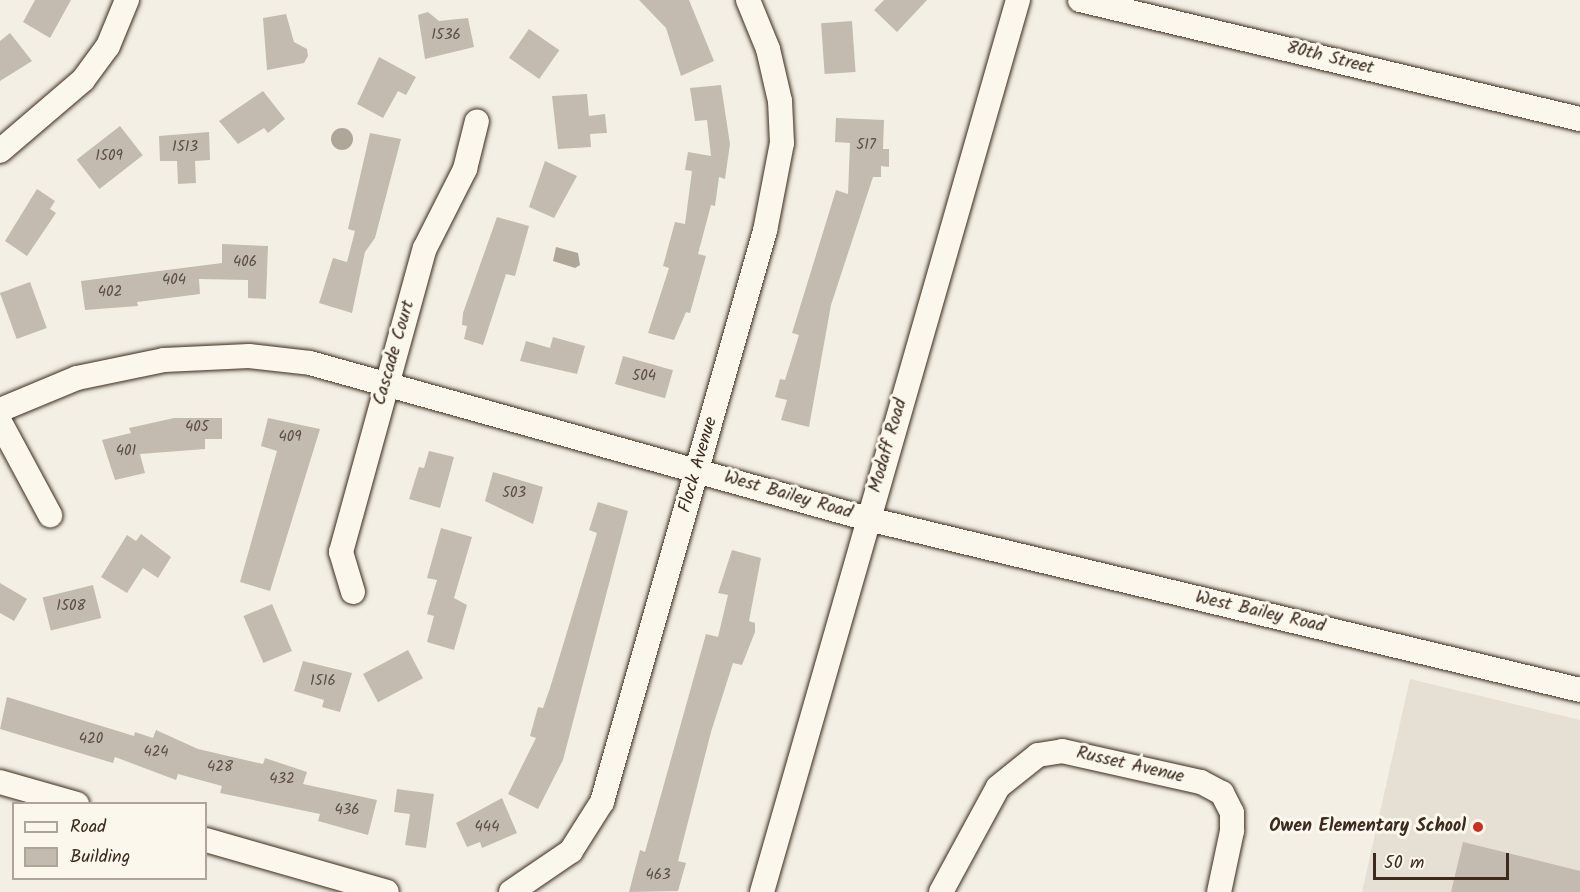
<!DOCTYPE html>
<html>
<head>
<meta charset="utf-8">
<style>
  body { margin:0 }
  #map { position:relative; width:1580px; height:892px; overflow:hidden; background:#f3efe4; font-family:Kalam,sans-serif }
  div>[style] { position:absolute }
  .built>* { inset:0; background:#e5dfd4 }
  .water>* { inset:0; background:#afa69a }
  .round { border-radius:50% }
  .building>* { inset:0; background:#c3bbb0; transform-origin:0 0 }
  .roads { filter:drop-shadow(0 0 2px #3b2a1e) drop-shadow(0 0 2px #3b2a1e) }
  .minor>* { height:24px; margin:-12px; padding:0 12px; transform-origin:12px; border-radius:12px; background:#fbf7ec }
  .dots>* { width:16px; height:16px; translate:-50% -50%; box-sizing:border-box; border:3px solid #fbf7ec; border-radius:50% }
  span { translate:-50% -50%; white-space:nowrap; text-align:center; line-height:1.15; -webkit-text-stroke:6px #fbf7ec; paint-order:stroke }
  .number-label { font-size:15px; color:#5d4e42 }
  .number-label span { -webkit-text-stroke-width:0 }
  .street-label { font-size:18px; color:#3b2a1e }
  .poi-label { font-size:18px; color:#3b2a1e; font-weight:700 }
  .right { translate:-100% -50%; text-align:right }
  .legend { position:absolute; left:12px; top:802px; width:195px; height:78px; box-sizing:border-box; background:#fbf7ec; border:2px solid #aea59a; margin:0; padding:8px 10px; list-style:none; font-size:18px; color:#3b2a1e }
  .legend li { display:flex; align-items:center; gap:12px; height:30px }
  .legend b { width:30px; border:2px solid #aea59a }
  .scale { position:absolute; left:1373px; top:853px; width:136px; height:27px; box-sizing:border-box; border:3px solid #3b2a1e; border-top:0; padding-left:8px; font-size:18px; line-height:21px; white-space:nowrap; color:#3b2a1e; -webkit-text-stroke:4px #fbf7ec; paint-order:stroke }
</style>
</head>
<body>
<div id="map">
  <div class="built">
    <div style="clip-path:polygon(1410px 679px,1580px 720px,1580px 892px,1362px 892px)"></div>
  </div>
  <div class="water">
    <div class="round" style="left:331px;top:128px;width:22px;height:22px"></div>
    <div style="clip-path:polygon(556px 247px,578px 253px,580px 265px,575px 268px,553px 261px)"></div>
  </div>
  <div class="building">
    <div style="clip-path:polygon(35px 0,71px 0,50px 38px,23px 22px)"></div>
    <div style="clip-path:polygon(639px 0,689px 0,714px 61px,681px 76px,666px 28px)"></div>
    <div style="clip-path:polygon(884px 0,927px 0,897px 32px,874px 10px)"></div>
    <div style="clip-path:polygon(428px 12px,439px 21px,468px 18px,474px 47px,425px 59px,418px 15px)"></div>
    <div style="clip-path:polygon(286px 14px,294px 42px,307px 49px,308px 56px,304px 63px,267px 70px,263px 18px)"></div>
    <div style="left:852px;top:21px;width:51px;height:31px;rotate:86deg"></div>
    <div style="left:529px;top:29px;width:37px;height:35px;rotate:35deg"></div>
    <div style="clip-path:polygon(10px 33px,32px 61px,0 81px,0 41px)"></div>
    <div style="clip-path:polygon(379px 57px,416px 77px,406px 95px,398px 91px,383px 118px,357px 104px)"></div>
    <div style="clip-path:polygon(721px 85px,730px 144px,725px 179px,719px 177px,715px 206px,711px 205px,698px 254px,706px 256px,690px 313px,686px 312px,674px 340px,648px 333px,669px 268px,663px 266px,675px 222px,685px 224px,692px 171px,685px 170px,688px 152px,711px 156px,707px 120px,695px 121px,690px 88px)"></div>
    <div style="clip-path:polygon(263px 91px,285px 119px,268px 133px,264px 128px,238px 144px,219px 121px)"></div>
    <div style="clip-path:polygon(587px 94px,589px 116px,605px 114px,607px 133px,590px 134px,591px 147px,558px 149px,552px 96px)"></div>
    <div style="clip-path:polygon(836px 118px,884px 120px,883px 149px,889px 149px,889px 167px,881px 166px,881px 177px,873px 177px,831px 305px,809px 427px,781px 420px,787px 400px,775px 397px,780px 379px,785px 380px,799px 335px,792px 333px,836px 190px,848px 194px,850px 143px,835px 142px)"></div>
    <div style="left:120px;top:126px;width:37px;height:55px;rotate:52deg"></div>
    <div style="clip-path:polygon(209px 132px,210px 160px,195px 161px,196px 183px,178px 184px,177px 161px,160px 161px,159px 136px)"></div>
    <div style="clip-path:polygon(370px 133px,401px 139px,375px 238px,365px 252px,352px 313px,319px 303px,333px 258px,347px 262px,355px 231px,348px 229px)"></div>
    <div style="clip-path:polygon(545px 161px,577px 176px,554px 218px,529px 207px)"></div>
    <div style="clip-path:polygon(37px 189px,55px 201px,50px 209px,56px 213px,27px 256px,5px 241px)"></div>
    <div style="clip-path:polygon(497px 217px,529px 226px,515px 276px,506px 274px,483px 345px,464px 339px,467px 326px,462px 325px,463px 313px)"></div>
    <div style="clip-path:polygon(222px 244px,268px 246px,266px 299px,248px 298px,248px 280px,199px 279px,200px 294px,137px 302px,138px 306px,85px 310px,81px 281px,222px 263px)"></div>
    <div style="left:30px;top:282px;width:49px;height:32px;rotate:70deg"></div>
    <div style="clip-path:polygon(553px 337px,585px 346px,577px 374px,520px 361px,526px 341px,550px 348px)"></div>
    <div style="left:623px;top:356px;width:52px;height:29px;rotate:16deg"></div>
    <div style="clip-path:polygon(174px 418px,222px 418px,222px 439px,205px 439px,205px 449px,140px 454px,145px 473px,115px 480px,102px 440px,131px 433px,129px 428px)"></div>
    <div style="clip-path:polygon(268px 418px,320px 429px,270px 591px,240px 582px,277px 451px,261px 446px)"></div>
    <div style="clip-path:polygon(429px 451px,454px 457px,440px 508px,409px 499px,419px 467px,424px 468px)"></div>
    <div style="clip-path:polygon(493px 472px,543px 487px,533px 524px,485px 501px)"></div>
    <div style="clip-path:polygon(598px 502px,628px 511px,563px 760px,538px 809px,508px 794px,536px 738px,530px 736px,538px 707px,543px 708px,550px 688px,597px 533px,589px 530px)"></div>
    <div style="clip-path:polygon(441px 528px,472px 537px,454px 598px,467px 605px,454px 650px,427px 642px,434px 616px,427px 614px,437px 580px,427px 578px)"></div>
    <div style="clip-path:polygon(141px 534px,171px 557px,158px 578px,143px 568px,127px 593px,101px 577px,127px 535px,136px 541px)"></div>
    <div style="clip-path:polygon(732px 550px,761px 558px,749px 621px,755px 623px,755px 632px,742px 665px,733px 663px,711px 732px,678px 861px,686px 863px,678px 891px,629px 892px,640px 850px,645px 852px,706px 634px,718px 637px,728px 595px,718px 593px)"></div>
    <div style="clip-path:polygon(0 583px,27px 599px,14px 621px,0 613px)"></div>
    <div style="left:93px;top:585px;width:34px;height:52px;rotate:76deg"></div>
    <div style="left:272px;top:604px;width:51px;height:31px;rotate:67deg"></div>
    <div style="left:408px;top:650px;width:32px;height:51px;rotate:62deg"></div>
    <div style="clip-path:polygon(303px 661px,352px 673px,340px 712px,322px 707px,324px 700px,294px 691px)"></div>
    <div style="clip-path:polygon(7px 697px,134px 736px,135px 732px,153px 738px,156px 730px,198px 749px,263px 764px,265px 758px,307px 772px,303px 784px,377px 800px,368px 835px,318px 821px,320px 814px,220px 793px,222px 786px,178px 774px,176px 780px,115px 757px,113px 763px,0 729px)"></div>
    <div style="clip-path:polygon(397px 789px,434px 794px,426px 848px,405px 845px,410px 814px,394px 812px)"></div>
    <div style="clip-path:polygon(502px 798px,517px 833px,482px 848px,480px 842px,467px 847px,456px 823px)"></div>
    <div style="clip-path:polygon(1463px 842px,1580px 871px,1580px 892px,1451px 892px)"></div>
  </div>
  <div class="roads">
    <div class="minor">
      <div style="left:1080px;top:0;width:514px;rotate:13.39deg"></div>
      <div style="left:0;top:151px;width:109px;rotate:-40.5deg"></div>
      <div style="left:83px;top:80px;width:42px;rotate:-53.7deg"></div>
      <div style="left:108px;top:46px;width:50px;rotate:-67.6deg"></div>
      <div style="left:0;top:410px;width:83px;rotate:-22.6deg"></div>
      <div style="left:77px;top:378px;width:89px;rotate:-11.7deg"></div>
      <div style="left:164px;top:360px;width:85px;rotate:-2.7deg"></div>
      <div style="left:249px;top:356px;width:61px;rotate:6.5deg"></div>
      <div style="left:310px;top:363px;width:579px;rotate:15.62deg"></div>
      <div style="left:868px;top:519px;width:732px;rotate:13.5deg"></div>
      <div style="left:0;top:422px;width:106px;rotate:61.7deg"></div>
      <div style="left:353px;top:592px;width:42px;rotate:-106.7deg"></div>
      <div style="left:341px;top:552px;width:315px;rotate:-74.6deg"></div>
      <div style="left:425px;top:248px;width:89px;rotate:-63.1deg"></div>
      <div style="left:465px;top:169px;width:49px;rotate:-76deg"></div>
      <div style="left:0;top:782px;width:80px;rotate:15.9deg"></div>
      <div style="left:206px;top:840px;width:188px;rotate:16deg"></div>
      <div style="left:511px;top:892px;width:73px;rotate:-34.3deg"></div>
      <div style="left:571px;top:851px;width:58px;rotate:-57.7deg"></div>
      <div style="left:602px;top:802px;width:594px;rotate:-74.07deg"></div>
      <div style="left:765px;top:231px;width:90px;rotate:-79.1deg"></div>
      <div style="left:782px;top:143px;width:42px;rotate:-92.7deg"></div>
      <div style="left:780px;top:101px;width:53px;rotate:-103deg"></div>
      <div style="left:768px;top:49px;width:53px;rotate:-112.2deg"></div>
      <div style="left:762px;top:892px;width:928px;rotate:-73.99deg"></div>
      <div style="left:941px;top:892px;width:119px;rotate:-61.5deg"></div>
      <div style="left:998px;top:787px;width:51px;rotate:-38.7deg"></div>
      <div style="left:1038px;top:755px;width:24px;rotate:-9deg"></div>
      <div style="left:1062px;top:751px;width:142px;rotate:12.6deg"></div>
      <div style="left:1201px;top:782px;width:24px;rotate:28deg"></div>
      <div style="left:1222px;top:793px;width:22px;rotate:63deg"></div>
      <div style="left:1232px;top:813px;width:18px;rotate:90deg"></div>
      <div style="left:1232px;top:831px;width:62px;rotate:102deg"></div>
    </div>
  </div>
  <div class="dots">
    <div style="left:1478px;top:827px;background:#c8321e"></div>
  </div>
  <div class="number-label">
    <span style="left:446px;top:36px">1536</span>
    <span style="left:866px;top:146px">517</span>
    <span style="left:185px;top:148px">1513</span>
    <span style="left:109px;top:157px">1509</span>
    <span style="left:245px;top:263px">406</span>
    <span style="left:174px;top:281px">404</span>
    <span style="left:110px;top:293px">402</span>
    <span style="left:644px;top:377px">504</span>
    <span style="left:197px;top:428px">405</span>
    <span style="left:290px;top:438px">409</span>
    <span style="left:126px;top:452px">401</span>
    <span style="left:514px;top:494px">503</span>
    <span style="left:71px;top:607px">1508</span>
    <span style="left:323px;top:682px">1516</span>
    <span style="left:91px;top:740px">420</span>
    <span style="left:156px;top:753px">424</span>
    <span style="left:220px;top:768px">428</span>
    <span style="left:282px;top:780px">432</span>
    <span style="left:347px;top:811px">436</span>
    <span style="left:487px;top:828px">444</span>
    <span style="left:658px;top:876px">463</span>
  </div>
  <div class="street-label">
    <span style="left:1330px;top:59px;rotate:14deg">80th Street</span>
    <span style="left:395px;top:353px;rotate:-74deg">Cascade Court</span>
    <span style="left:889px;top:446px;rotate:-74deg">Modaff Road</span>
    <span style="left:699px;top:465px;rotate:-74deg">Flock Avenue</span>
    <span style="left:788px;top:496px;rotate:16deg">West Bailey Road</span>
    <span style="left:1260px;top:613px;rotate:13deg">West Bailey Road</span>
    <span style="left:1130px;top:766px;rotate:13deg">Russet Avenue</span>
  </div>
  <div class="poi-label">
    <span class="right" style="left:1466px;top:827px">Owen Elementary School</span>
  </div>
  <ul class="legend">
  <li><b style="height:8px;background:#fbf7ec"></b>Road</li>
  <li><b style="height:16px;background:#c3bbb0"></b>Building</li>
  </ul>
  <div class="scale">50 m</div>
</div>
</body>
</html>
